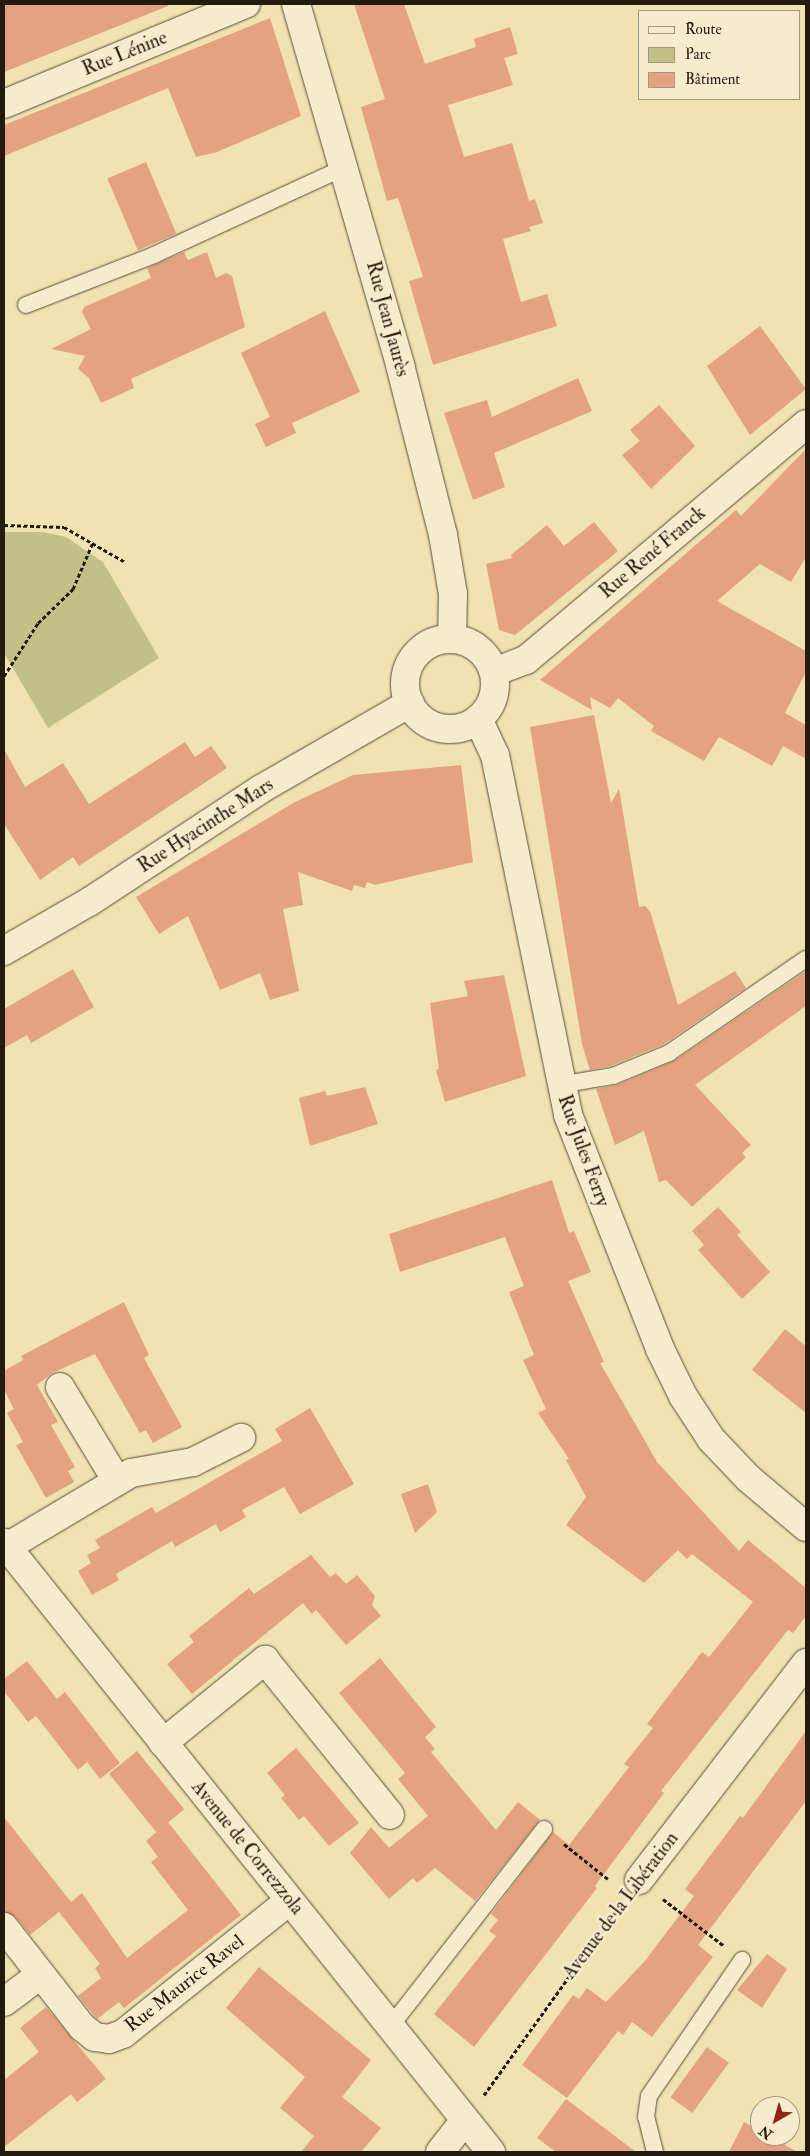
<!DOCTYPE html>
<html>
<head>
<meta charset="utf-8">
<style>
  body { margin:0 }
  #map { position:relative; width:810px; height:2156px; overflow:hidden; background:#f1e2b2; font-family:"IM FELL Double Pica",serif }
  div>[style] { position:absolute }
  .green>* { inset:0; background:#c1c187 }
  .building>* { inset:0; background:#e4a280; transform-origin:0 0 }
  .path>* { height:3px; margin-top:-1.5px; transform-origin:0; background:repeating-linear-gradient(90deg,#231b10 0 4px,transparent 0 6.5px) }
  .roads { filter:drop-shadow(0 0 1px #564d38) drop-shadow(0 0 1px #564d38) }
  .service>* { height:16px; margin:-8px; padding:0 8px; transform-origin:8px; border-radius:8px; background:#f6eccd }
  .minor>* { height:28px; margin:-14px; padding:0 14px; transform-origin:14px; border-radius:14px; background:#f6eccd }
  .tertiary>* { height:28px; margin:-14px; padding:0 14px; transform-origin:14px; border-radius:14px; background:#f6eccd }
  .tertiary>.ring { margin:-14px; padding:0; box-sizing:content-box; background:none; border:28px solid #f6eccd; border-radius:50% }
  span { translate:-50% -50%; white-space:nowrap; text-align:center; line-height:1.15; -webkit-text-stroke:5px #f6eccd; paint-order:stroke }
  .street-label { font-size:19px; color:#231b10 }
  .frame { position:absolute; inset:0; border:5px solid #231b10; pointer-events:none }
  .legend { position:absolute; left:638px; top:10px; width:162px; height:90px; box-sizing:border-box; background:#f6eccd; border:1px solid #a29881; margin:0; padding:6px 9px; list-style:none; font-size:15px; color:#231b10 }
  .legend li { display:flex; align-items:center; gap:10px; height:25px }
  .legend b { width:25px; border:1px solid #a29881 }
  .north { position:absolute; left:750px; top:2096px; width:50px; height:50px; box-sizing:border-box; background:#f6eccd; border:1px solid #a29881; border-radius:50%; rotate:218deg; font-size:14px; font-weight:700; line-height:20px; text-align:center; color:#231b10 }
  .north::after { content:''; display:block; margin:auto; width:18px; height:22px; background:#8f2418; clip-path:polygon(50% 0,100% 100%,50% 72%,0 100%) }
</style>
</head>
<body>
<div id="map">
  <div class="green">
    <div style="clip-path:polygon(4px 532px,43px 532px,66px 537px,103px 562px,159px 658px,48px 728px,4px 653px)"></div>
  </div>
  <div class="building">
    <div style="clip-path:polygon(4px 4px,168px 4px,168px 6px,4px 72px)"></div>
    <div style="clip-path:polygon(354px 4px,404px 4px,425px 64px,476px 47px,474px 39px,510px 27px,518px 54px,504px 58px,513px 85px,448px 105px,464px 157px,512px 143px,529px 201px,535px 199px,543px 223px,529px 227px,531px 231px,503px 239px,521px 302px,547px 294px,557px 326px,433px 365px,409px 281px,423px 277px,398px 198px,387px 201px,361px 107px,385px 99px)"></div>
    <div style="clip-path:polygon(270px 18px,301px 116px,217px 152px,196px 157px,168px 88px,4px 156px,4px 125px)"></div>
    <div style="left:146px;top:162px;width:78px;height:42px;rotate:67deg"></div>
    <div style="clip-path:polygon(184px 252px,188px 260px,207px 252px,216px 278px,226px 273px,232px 276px,245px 327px,131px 379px,134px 388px,101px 403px,89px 378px,78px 369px,85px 356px,51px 349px,91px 329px,82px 312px,84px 307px,151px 278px,147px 268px)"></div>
    <div style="clip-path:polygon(325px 311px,360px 392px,292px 423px,296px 433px,266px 447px,255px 424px,270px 417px,241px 353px)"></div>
    <div style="clip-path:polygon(760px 326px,806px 389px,750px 435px,707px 366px)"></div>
    <div style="clip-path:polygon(578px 378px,592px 411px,494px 453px,505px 487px,473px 500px,444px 413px,487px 400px,492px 417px)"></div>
    <div style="clip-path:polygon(659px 405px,695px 446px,651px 489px,622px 455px,640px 441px,630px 430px)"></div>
    <div style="clip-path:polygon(806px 449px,806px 557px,791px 582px,760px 564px,717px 601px,806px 651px,806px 672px,785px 713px,806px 725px,806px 759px,783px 746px,772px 766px,719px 737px,704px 761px,651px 731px,654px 726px,618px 698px,610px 708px,590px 697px,592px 710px,540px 680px,736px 510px,741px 516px)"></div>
    <div style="clip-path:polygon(594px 522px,618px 551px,515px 635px,499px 630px,486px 564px,512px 558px,511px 555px,547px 525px,564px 546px)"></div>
    <div style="clip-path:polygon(594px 715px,611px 803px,619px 789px,639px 907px,645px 906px,650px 911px,678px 1005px,735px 971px,746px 988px,664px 1044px,610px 1066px,590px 1070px,582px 1044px,530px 727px)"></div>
    <div style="clip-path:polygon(185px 742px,195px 757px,211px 746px,227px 768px,79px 866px,73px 857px,40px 880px,4px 824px,4px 749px,25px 787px,63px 763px,89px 804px)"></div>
    <div style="clip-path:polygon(461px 765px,473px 862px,375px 885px,367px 882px,365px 888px,354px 885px,352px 891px,298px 872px,303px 905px,283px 909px,299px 991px,270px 1000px,260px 973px,220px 990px,188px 916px,159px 934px,136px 897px,295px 802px,353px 775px)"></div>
    <div style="clip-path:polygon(73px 969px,94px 1007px,31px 1043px,27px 1035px,4px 1048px,4px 1009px)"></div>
    <div style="clip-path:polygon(806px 971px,806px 1006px,695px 1085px,751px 1145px,742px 1153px,746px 1157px,742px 1161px,692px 1207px,666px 1180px,659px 1182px,644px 1131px,615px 1145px,596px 1089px,617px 1085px,674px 1061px)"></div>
    <div style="clip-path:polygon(504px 975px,526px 1076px,445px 1102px,436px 1070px,439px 1069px,430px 1003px,468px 996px,464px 981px)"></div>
    <div style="clip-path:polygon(365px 1087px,378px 1124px,310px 1146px,299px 1098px,325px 1091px,327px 1096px)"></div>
    <div style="clip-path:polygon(552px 1180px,569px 1233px,574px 1231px,591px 1272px,568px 1281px,604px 1362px,600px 1363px,633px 1420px,657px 1462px,739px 1551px,748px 1540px,806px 1588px,806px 1616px,793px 1633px,788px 1630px,661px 1791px,664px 1793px,595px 1886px,597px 1888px,474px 2047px,434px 2014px,496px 1936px,489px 1931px,498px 1920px,491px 1914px,553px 1832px,569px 1845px,629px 1767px,624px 1764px,653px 1728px,647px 1724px,702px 1652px,709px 1657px,753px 1602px,692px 1554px,687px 1559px,678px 1550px,644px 1583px,566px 1525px,586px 1497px,566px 1460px,569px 1459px,538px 1413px,546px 1409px,523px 1360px,534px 1355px,509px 1292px,524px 1286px,505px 1237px,400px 1272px,389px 1234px)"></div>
    <div style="clip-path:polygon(718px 1207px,741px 1232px,737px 1235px,770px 1272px,742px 1299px,698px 1250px,704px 1245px,692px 1231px)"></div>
    <div style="clip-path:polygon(124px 1302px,149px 1355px,144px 1358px,182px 1427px,153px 1443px,146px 1430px,140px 1433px,95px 1354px,52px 1373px,37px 1385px,58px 1422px,51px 1425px,75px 1467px,68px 1471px,74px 1482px,46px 1498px,16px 1445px,23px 1442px,7px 1413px,14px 1409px,4px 1390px,4px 1371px,23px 1360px,21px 1356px)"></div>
    <div style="clip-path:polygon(785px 1329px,806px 1346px,806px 1413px,752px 1370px)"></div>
    <div style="clip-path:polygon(310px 1408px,354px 1484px,300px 1514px,284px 1487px,242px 1510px,246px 1517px,220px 1532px,216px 1524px,175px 1547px,172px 1541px,116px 1574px,119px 1580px,92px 1595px,78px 1571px,91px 1563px,87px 1555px,100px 1548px,95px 1540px,152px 1507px,156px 1513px,282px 1441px,275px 1429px)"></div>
    <div style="clip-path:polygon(428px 1484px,437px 1512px,415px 1533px,401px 1494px)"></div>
    <div style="clip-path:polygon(311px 1555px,330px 1577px,336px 1573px,346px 1584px,357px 1575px,375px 1596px,372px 1605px,381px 1616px,346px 1645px,316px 1610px,312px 1614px,303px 1603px,192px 1694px,167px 1664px,194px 1642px,189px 1636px,249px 1588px,254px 1594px)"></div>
    <div style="clip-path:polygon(380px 1658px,436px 1727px,425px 1737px,435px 1749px,431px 1752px,496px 1830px,518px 1802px,540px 1820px,475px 1901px,435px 1868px,417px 1883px,413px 1878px,389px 1899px,350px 1853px,371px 1827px,389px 1848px,428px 1816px,398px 1779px,405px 1773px,339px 1693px)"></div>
    <div style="clip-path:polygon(27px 1661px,57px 1699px,65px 1692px,120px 1763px,100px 1779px,87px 1762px,78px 1770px,36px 1716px,28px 1722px,4px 1691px,4px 1679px)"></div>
    <div style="clip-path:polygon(806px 1731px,806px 1801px,698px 1945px,713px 1957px,652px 2037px,632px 2022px,623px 2035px,618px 2031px,567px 2098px,522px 2065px,573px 1995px,579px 1999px,587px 1988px,606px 2002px,644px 1962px,694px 1896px,685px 1889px,740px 1816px,743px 1818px)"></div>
    <div style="clip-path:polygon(296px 1748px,359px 1823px,329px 1846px,304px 1816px,299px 1820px,281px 1798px,285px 1795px,267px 1773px)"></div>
    <div style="left:137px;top:1751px;width:75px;height:36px;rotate:51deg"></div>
    <div style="clip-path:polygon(4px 1817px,71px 1902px,82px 1893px,127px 1958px,188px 1910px,151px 1862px,158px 1857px,146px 1841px,168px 1822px,241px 1915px,124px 2008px,119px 2002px,97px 2019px,78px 1996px,101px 1978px,95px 1968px,100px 1964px,59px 1912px,30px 1935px,16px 1917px,4px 1912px)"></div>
    <div style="clip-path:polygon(767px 1954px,787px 1969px,762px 2008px,737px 1990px)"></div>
    <div style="clip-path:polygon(259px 1967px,371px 2060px,342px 2097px,381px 2128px,361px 2152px,301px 2152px,314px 2136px,280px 2108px,305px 2077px,226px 2008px)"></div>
    <div style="clip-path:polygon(46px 2007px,106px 2079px,77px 2102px,71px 2094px,4px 2147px,4px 2080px,39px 2052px,20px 2028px)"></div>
    <div style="left:707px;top:2047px;width:27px;height:62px;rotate:36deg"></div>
    <div style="clip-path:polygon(566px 2099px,636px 2152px,556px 2152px,537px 2138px)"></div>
    <div style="clip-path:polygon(757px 2114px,760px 2136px,789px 2136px,785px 2145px,797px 2152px,729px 2152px,744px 2122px,751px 2126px)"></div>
  </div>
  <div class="path">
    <div style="left:4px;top:525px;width:60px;rotate:1.9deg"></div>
    <div style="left:64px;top:527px;width:70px;rotate:29.8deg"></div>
    <div style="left:4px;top:676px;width:63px;rotate:-57.3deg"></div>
    <div style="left:38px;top:623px;width:49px;rotate:-44.2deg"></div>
    <div style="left:73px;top:589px;width:51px;rotate:-66.9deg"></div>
    <div style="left:564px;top:1844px;width:56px;rotate:38.5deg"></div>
    <div style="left:663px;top:1899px;width:76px;rotate:37.5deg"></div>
    <div style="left:484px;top:2095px;width:236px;rotate:-54.3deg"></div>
  </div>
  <div class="roads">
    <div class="service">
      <div style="left:26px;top:305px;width:137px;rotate:-21.3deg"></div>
      <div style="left:154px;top:255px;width:210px;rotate:-24.7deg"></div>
      <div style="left:559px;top:1085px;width:55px;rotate:-9.5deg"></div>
      <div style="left:613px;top:1076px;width:61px;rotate:-22.3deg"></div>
      <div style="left:669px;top:1053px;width:166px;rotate:-34.5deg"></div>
      <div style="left:390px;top:2027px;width:251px;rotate:-52.1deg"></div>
      <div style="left:655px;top:2152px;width:36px;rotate:-104deg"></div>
      <div style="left:646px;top:2117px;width:21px;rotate:-82deg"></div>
      <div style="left:649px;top:2096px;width:165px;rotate:-55.6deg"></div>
    </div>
    <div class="minor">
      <div style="left:296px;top:4px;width:376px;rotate:73.9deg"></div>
      <div style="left:400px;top:365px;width:175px;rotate:75.8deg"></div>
      <div style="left:443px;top:535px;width:60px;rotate:80.4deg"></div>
      <div style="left:453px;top:594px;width:45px;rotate:91.3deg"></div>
      <div style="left:4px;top:104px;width:262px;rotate:-22.5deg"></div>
      <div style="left:494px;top:672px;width:34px;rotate:-21deg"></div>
      <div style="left:526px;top:660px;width:366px;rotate:-40.1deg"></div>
      <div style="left:478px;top:719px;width:40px;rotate:65deg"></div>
      <div style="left:495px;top:755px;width:367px;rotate:78.5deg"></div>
      <div style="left:568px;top:1115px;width:251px;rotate:68.5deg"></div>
      <div style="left:660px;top:1349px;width:52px;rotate:63.9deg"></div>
      <div style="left:683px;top:1396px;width:51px;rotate:56.9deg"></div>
      <div style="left:711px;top:1439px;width:54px;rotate:46.5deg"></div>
      <div style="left:748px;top:1478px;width:76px;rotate:40.2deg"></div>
      <div style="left:4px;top:951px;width:98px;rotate:-30deg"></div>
      <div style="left:89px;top:902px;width:206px;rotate:-33.3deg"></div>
      <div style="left:261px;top:789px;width:172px;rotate:-30deg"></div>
      <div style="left:60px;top:1387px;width:110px;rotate:58.8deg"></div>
      <div style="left:4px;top:1543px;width:780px;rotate:51.35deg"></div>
      <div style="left:7px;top:1547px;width:144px;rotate:-30.8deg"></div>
      <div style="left:131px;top:1473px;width:63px;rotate:-10.1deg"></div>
      <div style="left:193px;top:1462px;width:54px;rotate:-26.6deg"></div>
      <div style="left:163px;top:1743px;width:132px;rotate:-39.1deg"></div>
      <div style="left:265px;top:1660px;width:199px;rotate:51.1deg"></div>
      <div style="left:639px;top:1880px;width:274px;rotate:-52.4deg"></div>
      <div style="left:4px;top:1927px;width:127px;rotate:52deg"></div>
      <div style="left:82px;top:2027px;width:16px;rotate:38deg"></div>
      <div style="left:95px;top:2037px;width:14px;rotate:8deg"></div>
      <div style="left:109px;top:2039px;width:15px;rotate:-20deg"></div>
      <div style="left:123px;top:2034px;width:213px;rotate:-38.7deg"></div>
      <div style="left:4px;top:2002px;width:45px;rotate:-36.9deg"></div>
      <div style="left:440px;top:2152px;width:39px;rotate:-52deg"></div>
    </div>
    <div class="tertiary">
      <div class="ring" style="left:405px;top:639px;width:62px;height:62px"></div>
    </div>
  </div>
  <div class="street-label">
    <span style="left:125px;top:54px;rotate:-22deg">Rue Lénine</span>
    <span style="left:387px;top:319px;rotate:75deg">Rue Jean Jaurès</span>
    <span style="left:653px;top:553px;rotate:-40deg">Rue René Franck</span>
    <span style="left:206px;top:826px;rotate:-33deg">Rue Hyacinthe Mars</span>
    <span style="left:583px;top:1151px;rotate:70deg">Rue Jules Ferry</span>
    <span style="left:247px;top:1848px;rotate:51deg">Avenue de Correzzola</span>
    <span style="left:621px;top:1906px;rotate:-53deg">Avenue de la Libération</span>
    <span style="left:185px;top:1984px;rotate:-38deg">Rue Maurice Ravel</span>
  </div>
  <div class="frame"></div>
  <ul class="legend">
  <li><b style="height:6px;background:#f6eccd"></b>Route</li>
  <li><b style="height:14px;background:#c1c187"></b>Parc</li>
  <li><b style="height:14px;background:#e4a280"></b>Bâtiment</li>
  </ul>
  <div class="north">N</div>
</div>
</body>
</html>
